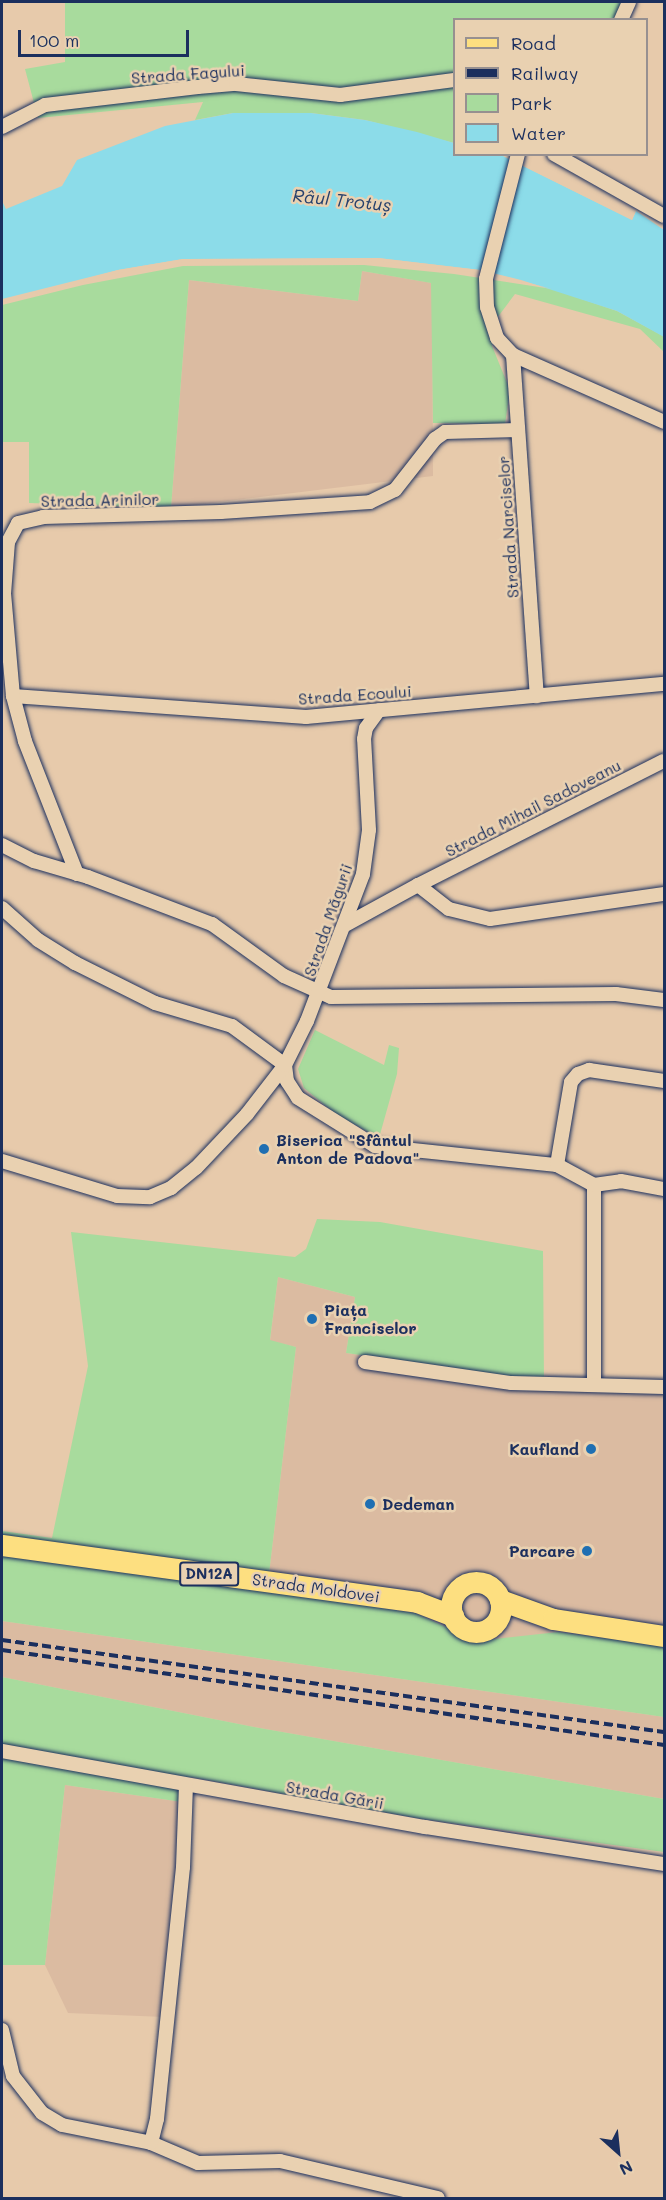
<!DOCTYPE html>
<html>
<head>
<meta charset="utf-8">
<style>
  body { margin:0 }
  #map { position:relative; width:666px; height:2200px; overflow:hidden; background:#e7caab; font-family:Mali,sans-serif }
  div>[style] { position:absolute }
  .built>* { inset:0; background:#dbbba1 }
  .green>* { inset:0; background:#a8db9d }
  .water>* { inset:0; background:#8cdce9 }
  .pier>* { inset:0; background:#e7caab }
  .roads { filter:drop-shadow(0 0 2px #1b2f5e) drop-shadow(0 0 2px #1b2f5e) }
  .street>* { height:14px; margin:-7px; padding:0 7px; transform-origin:7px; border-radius:7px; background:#e9d1b1 }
  .primary>* { height:21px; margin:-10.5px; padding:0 10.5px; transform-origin:10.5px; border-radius:10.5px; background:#fddf80 }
  .primary>.ring { margin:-10.5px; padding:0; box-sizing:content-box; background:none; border:21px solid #fddf80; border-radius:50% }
  .rail>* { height:4px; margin-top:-2px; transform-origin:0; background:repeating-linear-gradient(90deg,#1b2f5e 0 9px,transparent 0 13.5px) }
  .dots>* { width:16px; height:16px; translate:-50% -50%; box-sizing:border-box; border:3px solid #e9d1b1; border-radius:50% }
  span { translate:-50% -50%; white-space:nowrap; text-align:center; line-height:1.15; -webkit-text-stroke:5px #e9d1b1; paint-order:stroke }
  .shield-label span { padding:2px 4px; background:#e9d1b1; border:2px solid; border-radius:4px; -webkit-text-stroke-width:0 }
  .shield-label { font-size:15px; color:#1b2f5e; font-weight:700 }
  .street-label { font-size:16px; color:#1b2f5e }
  .poi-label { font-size:16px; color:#1b2f5e; font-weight:700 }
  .left { translate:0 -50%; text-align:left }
  .right { translate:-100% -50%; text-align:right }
  .water-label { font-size:18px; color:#26406c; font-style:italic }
  .frame { position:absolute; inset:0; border:3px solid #1b2f5e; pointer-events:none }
  .legend { position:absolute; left:453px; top:18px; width:195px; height:138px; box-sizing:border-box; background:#e9d1b1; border:2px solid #979090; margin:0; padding:8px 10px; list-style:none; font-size:18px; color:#1b2f5e }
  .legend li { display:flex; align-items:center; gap:12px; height:30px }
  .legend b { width:30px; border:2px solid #979090 }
  .north { position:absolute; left:588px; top:2122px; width:60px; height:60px; -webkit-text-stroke:4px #e9d1b1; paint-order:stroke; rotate:153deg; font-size:16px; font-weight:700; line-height:24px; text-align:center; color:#1b2f5e }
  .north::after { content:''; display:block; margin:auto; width:21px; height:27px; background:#1b2f5e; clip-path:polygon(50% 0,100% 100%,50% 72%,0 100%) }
  .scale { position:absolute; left:18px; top:30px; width:171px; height:27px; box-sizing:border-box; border:3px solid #1b2f5e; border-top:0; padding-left:8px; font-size:18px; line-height:21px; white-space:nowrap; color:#1b2f5e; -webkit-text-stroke:4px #e9d1b1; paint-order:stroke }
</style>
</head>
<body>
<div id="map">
  <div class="built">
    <div style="clip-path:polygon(362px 271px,432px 283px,433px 476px,171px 508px,189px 280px,358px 301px)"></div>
    <div style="clip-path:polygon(278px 1277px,355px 1297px,346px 1353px,544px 1381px,664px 1386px,664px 1646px,477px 1641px,415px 1613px,267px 1591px,296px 1347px,270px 1341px)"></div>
    <div style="clip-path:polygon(2px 1621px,664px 1717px,664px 1799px,254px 1727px,2px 1677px)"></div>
    <div style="clip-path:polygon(65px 1785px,189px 1803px,164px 2017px,68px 2013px,45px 1965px)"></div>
  </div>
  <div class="green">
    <div style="clip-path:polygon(65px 2px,624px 2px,627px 19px,454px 20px,454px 143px,365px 120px,311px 113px,233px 113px,195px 120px,203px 102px,38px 118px,25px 69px,65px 62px)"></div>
    <div style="clip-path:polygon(364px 265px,454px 274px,552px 289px,617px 311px,663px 336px,664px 352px,640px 329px,515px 294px,497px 318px,492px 346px,510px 390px,505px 424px,433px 423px,431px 283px,362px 271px,358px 301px,189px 280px,171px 508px,29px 503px,29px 442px,2px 442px,2px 305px,83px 285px,183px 266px)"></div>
    <div style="clip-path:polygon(315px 1030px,384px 1065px,389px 1045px,399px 1048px,397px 1074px,379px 1138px,337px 1115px,304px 1088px,298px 1069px)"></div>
    <div style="clip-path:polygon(317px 1219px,380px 1222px,543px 1251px,544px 1381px,346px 1353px,355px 1297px,278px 1277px,270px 1340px,296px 1347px,267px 1591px,415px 1613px,477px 1641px,558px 1632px,664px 1646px,664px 1717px,2px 1621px,2px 1531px,52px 1538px,88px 1366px,71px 1232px,295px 1257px,306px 1249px)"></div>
    <div style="clip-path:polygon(2px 1677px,254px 1727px,664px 1799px,664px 1852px,416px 1818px,191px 1777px,189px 1803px,65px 1785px,45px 1965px,2px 1965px)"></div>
  </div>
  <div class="water">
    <div style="clip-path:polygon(233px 113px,311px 113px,365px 120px,417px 132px,454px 143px,454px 154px,503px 156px,632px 220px,636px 211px,664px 230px,664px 337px,617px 311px,521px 280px,480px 270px,378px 258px,183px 259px,118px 270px,2px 299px,2px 201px,6px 209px,62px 186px,77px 160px,165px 126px)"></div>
  </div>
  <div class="pier">
    <div style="clip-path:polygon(503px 156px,631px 216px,636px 211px,632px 220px)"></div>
    <div style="clip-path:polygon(378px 258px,480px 270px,552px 289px,479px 273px,377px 261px,183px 262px,119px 273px,2px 302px,118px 270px,183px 259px)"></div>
  </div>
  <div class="roads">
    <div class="street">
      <div style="left:621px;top:20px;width:20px;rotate:-66deg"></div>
      <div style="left:2px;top:127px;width:48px;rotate:-27.1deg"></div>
      <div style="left:45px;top:105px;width:154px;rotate:-6.7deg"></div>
      <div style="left:198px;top:87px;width:38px;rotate:-5deg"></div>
      <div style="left:236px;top:84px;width:105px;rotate:6deg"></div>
      <div style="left:340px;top:95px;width:115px;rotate:-7.5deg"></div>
      <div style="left:518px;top:154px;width:129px;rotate:104.4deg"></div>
      <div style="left:486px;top:279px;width:28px;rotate:88deg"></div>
      <div style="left:487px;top:307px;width:33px;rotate:72deg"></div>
      <div style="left:497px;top:338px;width:23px;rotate:47deg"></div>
      <div style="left:513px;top:355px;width:165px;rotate:23.9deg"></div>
      <div style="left:554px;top:154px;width:126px;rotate:29.4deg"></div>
      <div style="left:513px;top:355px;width:342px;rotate:86deg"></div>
      <div style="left:13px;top:696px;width:294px;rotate:4.1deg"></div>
      <div style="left:306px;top:717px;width:360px;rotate:-5.3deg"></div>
      <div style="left:2px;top:845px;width:36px;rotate:27deg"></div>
      <div style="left:34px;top:861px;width:56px;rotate:16.5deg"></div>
      <div style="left:88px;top:877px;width:133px;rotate:20.8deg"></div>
      <div style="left:212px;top:924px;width:89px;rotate:35.8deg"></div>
      <div style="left:284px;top:976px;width:51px;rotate:24.1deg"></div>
      <div style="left:331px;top:997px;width:285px;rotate:-0.6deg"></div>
      <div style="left:616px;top:994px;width:48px;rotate:7.1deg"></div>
      <div style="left:77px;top:874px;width:143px;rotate:-111.4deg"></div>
      <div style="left:25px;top:741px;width:47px;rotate:-104.9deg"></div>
      <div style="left:13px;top:696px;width:102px;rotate:-95deg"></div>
      <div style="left:4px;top:594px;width:52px;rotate:-85.6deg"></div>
      <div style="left:8px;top:542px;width:21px;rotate:-62deg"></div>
      <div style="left:18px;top:523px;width:26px;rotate:-13deg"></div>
      <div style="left:43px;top:517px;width:178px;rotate:-1.6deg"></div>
      <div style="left:221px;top:512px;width:149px;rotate:-3.8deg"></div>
      <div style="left:370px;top:502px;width:28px;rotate:-26deg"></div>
      <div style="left:395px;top:490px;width:65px;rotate:-51.9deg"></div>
      <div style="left:435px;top:439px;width:12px;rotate:-35deg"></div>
      <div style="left:445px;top:432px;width:73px;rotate:-1.6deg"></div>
      <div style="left:418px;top:885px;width:275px;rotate:-26.8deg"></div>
      <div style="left:2px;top:908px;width:48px;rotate:41.6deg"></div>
      <div style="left:38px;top:940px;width:44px;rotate:31.9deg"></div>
      <div style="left:75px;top:963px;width:89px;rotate:26.6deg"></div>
      <div style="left:155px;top:1003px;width:80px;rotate:16.6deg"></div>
      <div style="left:232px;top:1026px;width:66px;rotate:36.3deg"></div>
      <div style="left:345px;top:925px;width:83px;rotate:-28.7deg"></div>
      <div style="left:418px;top:885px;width:39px;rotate:38deg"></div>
      <div style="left:449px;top:909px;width:42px;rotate:13.7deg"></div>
      <div style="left:490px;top:919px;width:176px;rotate:-8.2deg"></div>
      <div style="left:285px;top:1065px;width:16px;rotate:83deg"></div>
      <div style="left:287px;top:1081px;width:20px;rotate:57deg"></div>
      <div style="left:298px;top:1098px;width:91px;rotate:31.9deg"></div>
      <div style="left:375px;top:1146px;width:183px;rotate:6deg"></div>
      <div style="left:557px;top:1165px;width:42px;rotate:28.4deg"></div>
      <div style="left:594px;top:1185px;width:199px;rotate:90deg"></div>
      <div style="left:2px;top:1161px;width:120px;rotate:16.9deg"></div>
      <div style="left:117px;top:1196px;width:33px;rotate:2deg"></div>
      <div style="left:150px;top:1197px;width:23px;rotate:-23deg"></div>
      <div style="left:171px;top:1188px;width:32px;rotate:-39deg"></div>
      <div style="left:196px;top:1168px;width:74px;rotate:-46.6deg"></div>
      <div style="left:247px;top:1114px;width:62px;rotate:-52.2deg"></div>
      <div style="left:285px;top:1065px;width:49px;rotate:-63.4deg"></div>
      <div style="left:307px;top:1021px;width:157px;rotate:-69.1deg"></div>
      <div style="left:363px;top:874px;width:44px;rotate:-82.2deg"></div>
      <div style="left:369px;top:830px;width:91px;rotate:-93.1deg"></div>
      <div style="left:364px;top:739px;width:11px;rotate:-80deg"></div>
      <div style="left:366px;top:728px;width:22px;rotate:-54deg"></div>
      <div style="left:557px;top:1165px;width:84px;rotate:-80.4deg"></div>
      <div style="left:571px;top:1082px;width:11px;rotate:-49deg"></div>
      <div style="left:578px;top:1074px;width:12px;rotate:-20deg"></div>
      <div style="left:589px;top:1070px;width:76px;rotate:8.3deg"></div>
      <div style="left:594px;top:1185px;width:27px;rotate:-8deg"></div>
      <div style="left:621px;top:1181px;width:44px;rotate:10.5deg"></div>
      <div style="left:365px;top:1362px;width:148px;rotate:8.2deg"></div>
      <div style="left:511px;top:1383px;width:153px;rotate:1.5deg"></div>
      <div style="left:2px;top:1751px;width:430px;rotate:10.2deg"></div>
      <div style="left:425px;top:1827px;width:242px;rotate:8.8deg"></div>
      <div style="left:2px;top:2030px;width:47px;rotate:76.6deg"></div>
      <div style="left:13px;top:2076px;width:47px;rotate:51.9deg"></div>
      <div style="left:42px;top:2113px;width:23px;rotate:31deg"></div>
      <div style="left:62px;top:2125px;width:91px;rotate:11.4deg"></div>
      <div style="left:151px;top:2143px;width:51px;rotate:23.1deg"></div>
      <div style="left:198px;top:2163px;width:82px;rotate:-1.4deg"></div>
      <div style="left:280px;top:2161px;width:162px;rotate:13.2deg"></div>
      <div style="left:151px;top:2143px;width:25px;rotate:-76deg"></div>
      <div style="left:157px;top:2119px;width:253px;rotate:-84.1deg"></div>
      <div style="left:183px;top:1867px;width:81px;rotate:-87.9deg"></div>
    </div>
    <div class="primary">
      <div style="left:2px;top:1545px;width:419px;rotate:7.8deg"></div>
      <div style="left:417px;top:1602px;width:39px;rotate:21deg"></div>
      <div class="ring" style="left:451px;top:1582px;width:29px;height:29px"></div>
      <div style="left:500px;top:1600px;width:56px;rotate:19.7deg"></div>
      <div style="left:553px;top:1619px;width:112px;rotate:8.7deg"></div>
    </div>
  </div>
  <div class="rail">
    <div style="left:2px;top:1640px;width:668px;rotate:7.91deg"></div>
    <div style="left:2px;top:1650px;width:669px;rotate:8.17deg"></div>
  </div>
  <div class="dots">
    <div style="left:264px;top:1149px;background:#1f6fb2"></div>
    <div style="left:312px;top:1319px;background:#1f6fb2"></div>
    <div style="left:591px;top:1449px;background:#1f6fb2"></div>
    <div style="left:370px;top:1504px;background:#1f6fb2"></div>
    <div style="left:587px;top:1551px;background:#1f6fb2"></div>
  </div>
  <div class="shield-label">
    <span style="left:209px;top:1574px">DN12A</span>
  </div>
  <div class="street-label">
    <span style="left:188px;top:74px;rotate:-4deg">Strada Fagului</span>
    <span style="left:100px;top:500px;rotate:-1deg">Strada Arinilor</span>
    <span style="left:508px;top:527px;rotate:-94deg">Strada Narciselor</span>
    <span style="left:355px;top:695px;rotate:-4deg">Strada Ecoului</span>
    <span style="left:533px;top:808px;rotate:-27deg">Strada Mihail Sadoveanu</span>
    <span style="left:328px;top:920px;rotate:-71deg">Strada Măgurii</span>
    <span style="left:316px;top:1588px;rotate:8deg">Strada Moldovei</span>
    <span style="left:335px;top:1795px;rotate:10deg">Strada Gării</span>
  </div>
  <div class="poi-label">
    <span class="left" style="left:276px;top:1149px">Biserica "Sfântul<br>Anton de Padova"</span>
    <span class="left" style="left:324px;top:1319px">Piața<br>Franciselor</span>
    <span class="right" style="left:579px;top:1449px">Kaufland</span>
    <span class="left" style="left:382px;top:1504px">Dedeman</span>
    <span class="right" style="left:575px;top:1551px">Parcare</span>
  </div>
  <div class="water-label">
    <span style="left:342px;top:200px;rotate:6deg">Râul Trotuș</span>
  </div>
  <div class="frame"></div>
  <ul class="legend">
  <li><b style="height:8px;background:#fddf80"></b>Road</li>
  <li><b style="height:8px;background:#1b2f5e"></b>Railway</li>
  <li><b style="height:16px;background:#a8db9d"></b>Park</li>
  <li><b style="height:16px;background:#8cdce9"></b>Water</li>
  </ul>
  <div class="north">N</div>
  <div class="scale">100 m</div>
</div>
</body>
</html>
